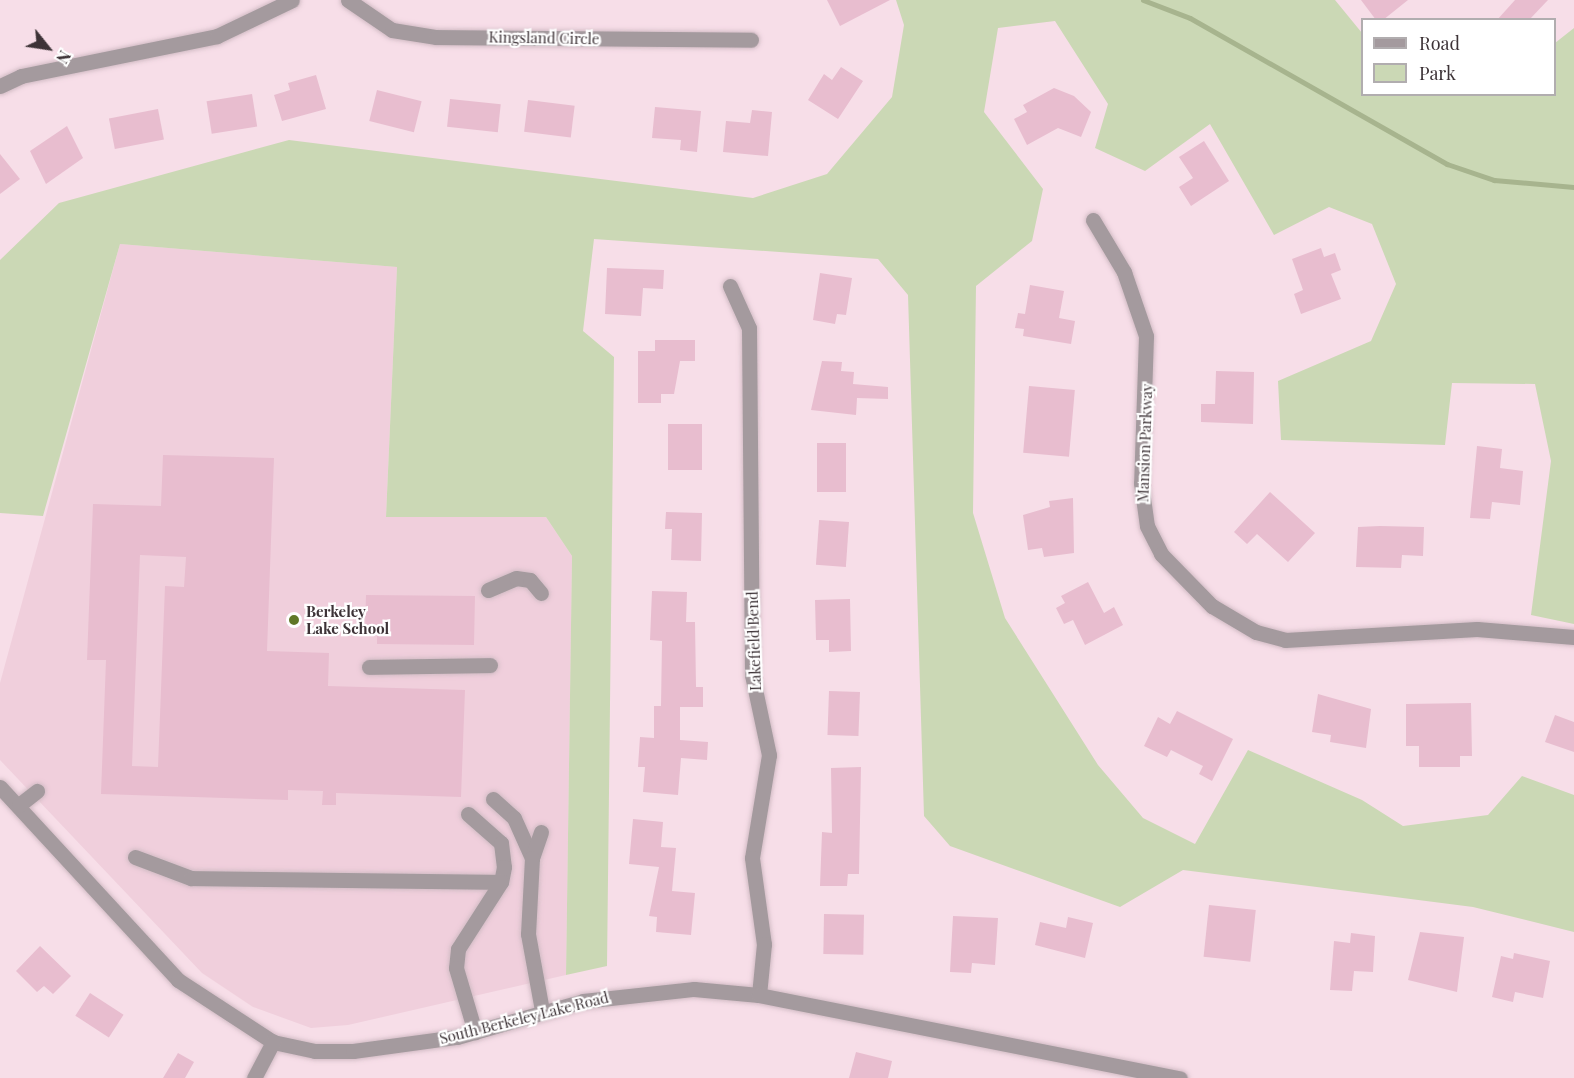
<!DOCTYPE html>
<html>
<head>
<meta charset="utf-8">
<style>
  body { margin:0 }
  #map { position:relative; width:1574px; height:1078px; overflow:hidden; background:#f7dee8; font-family:"Playfair Display",serif }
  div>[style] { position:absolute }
  .built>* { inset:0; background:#f0cfdc }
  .green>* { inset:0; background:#cbd8b5 }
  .stream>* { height:5px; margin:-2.5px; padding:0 2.5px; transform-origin:2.5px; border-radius:2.5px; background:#a7b48e }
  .building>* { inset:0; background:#e8bdcf; transform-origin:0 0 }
  .roads { filter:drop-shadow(0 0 2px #d2bcc5) drop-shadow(0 0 2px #d2bcc5) }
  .minor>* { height:15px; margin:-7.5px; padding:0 7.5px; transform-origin:7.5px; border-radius:7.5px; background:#a49a9e }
  .dots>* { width:16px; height:16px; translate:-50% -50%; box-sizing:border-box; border:3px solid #fff; border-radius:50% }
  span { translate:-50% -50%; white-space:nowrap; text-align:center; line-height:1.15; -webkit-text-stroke:4.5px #fff; paint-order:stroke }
  .street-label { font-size:15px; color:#3d3337 }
  .poi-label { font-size:15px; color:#3d3337; font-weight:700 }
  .left { translate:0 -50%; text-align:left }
  .legend { position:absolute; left:1361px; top:18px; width:195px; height:78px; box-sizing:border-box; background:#fff; border:2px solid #b1adaf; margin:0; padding:8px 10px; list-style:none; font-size:18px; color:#3d3337 }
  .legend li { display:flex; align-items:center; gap:12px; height:30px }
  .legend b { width:30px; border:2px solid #b1adaf }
  .north { position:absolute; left:18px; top:18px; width:60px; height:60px; -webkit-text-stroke:4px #fff; paint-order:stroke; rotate:120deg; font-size:16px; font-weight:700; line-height:24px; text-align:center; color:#3d3337 }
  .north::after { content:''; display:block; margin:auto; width:21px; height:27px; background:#3d3337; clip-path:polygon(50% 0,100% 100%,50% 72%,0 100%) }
</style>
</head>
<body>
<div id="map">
  <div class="built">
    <div style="clip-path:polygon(120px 244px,397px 267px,386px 516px,546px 517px,572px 556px,566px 975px,348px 1025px,311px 1028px,253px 1007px,202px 973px,0 760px,0 683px)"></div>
  </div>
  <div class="green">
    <div style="clip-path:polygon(896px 0,1335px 0,1362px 33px,1362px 94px,1554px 94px,1555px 43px,1574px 28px,1574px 624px,1531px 615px,1551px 461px,1535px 384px,1452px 383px,1445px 445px,1281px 440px,1278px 381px,1371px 341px,1396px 284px,1372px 224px,1329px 207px,1274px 235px,1210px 124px,1145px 171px,1095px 148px,1108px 104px,1055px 21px,998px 28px,984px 112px,1043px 189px,1032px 241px,976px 286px,973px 513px,1005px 618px,1098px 765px,1143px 818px,1195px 844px,1248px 750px,1362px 800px,1403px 826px,1488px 815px,1522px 776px,1574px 795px,1574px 932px,1473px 907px,1183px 870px,1120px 907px,950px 846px,924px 816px,908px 295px,878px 259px,594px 239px,583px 331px,614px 357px,607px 966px,566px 975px,572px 556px,546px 517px,386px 517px,397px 267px,120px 244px,43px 516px,0 513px,0 260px,59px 203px,289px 140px,753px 198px,827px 174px,892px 97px,904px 25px)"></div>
  </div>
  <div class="stream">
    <div style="left:1143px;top:0;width:50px;rotate:21deg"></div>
    <div style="left:1190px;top:18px;width:296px;rotate:29.6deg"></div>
    <div style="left:1447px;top:164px;width:50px;rotate:18.8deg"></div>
    <div style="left:1494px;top:180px;width:80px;rotate:5deg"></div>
  </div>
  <div class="building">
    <div style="clip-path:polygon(827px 0,890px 0,840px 26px)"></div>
    <div style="clip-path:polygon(1361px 0,1408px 0,1383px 20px,1376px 20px)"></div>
    <div style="clip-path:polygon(1515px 0,1548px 0,1529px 20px,1497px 20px)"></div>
    <div style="clip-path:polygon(841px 67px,863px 81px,838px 119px,808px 100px,824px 74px,832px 80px)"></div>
    <div style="clip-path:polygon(316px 75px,326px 109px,282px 121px,274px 95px,290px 90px,288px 83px)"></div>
    <div style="clip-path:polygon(1054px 88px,1074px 96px,1091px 112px,1081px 137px,1058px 128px,1027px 145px,1014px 119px,1027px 112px,1023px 105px)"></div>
    <div style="left:377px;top:90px;width:46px;height:32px;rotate:14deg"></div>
    <div style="left:252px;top:94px;width:33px;height:46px;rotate:81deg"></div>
    <div style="left:450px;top:99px;width:51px;height:28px;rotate:6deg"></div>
    <div style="left:528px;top:100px;width:47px;height:32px;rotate:7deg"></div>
    <div style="clip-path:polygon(655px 107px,701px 111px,697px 152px,680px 150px,681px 140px,652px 138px)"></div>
    <div style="left:158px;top:109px;width:31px;height:50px;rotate:79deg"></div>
    <div style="clip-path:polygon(752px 110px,772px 112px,768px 156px,723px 152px,726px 121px,750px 123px)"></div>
    <div style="clip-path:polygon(67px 126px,83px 158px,46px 184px,30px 151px)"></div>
    <div style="clip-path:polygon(1204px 141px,1229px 181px,1191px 206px,1179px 187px,1193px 178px,1179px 157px)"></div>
    <div style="clip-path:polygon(0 154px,20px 179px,0 194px)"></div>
    <div style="clip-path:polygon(1321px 248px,1324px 257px,1335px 253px,1341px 270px,1331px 274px,1341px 299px,1301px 314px,1294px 294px,1303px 290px,1292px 259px)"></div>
    <div style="clip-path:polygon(607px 268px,664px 270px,663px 289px,643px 288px,641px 316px,605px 314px)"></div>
    <div style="clip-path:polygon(820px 273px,852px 278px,846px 315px,837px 314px,835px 324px,813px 320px)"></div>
    <div style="clip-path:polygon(1030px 285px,1064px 291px,1059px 318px,1075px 321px,1071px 344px,1023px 336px,1024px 329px,1015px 328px,1018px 313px,1025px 314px)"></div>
    <div style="clip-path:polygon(655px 340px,695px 340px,695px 361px,680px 361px,674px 394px,661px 394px,661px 403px,638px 403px,638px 351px,655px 351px)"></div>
    <div style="clip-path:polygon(822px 361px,842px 362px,841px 371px,854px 372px,853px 384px,888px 387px,888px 399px,857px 398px,856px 415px,811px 410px)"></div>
    <div style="clip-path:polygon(1216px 371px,1254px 372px,1253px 424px,1201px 422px,1201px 404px,1215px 404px)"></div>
    <div style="left:1029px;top:386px;width:46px;height:67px;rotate:5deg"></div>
    <div style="left:668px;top:424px;width:34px;height:46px"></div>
    <div style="left:846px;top:443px;width:49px;height:29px;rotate:90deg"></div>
    <div style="clip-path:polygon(1477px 446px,1502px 449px,1500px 468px,1523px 471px,1520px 505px,1492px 502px,1490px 519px,1470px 518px)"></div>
    <div style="clip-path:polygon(evenodd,163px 455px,274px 458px,267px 651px,329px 653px,328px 686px,465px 690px,461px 797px,336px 793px,336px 805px,322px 805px,323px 791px,288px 790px,288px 800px,101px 794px,106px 660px,87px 660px,93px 504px,161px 506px,163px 455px,140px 555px,186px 557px,184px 587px,165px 586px,158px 767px,132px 766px,140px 555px)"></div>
    <div style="clip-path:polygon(1270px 492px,1315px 533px,1288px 562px,1257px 534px,1247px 544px,1234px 532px)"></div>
    <div style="clip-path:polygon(1073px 498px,1074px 553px,1044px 557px,1042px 548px,1028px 550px,1023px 515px,1050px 507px,1049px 501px)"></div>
    <div style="clip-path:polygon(666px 512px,702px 513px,701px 561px,671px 560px,672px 529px,665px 529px)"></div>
    <div style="left:849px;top:522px;width:45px;height:30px;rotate:94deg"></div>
    <div style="clip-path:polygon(1380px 526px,1424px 527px,1423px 556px,1402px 555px,1401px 568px,1356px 567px,1358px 527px)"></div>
    <div style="clip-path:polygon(1088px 582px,1104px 613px,1114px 607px,1123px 625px,1085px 645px,1073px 620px,1064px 624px,1056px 608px,1065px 603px,1061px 596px)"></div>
    <div style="clip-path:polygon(652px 591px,687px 592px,686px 622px,695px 622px,696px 687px,703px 687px,703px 707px,680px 707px,680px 740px,708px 742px,707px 760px,681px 758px,678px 795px,643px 792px,645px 767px,638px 767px,640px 737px,654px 738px,654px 706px,661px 706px,662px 641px,650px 640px)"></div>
    <div style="clip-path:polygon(366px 595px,475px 596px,474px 645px,377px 644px,377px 630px,365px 631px)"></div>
    <div style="clip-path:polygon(850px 599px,851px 651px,829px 652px,829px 640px,816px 640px,815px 600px)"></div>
    <div style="left:829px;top:691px;width:31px;height:44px;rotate:2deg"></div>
    <div style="clip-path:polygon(1318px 694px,1371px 709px,1366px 748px,1330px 742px,1331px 735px,1312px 732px)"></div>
    <div style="clip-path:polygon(1471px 703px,1472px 756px,1460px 756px,1460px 767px,1419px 767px,1419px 746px,1406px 746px,1406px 704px)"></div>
    <div style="clip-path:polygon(1177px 711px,1233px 739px,1212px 781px,1199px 774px,1203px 766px,1171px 750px,1167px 757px,1144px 746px,1158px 717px,1170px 724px)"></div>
    <div style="clip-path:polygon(1555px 715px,1574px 722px,1574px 752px,1545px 742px)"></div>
    <div style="clip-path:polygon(861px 767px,859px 874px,848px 874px,847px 886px,820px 886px,822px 832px,832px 833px,831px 768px)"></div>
    <div style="clip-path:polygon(633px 819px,663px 822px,661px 847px,676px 848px,672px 891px,695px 893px,691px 935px,656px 932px,657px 917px,649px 916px,659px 867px,629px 864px)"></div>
    <div style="left:1209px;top:905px;width:47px;height:52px;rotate:6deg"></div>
    <div style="left:824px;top:914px;width:40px;height:40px;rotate:1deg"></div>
    <div style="clip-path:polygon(953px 916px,998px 918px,995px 965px,972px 963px,971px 973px,950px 972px)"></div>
    <div style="clip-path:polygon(1068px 917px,1093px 923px,1085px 958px,1035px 945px,1040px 922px,1066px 928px)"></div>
    <div style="clip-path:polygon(1420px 932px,1464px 937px,1457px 992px,1408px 980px)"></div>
    <div style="clip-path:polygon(1351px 933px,1375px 936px,1373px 972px,1354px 971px,1352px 991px,1330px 990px,1334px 941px,1350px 943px)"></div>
    <div style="clip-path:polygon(40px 946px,71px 976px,53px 994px,44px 986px,37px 992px,16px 971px)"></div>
    <div style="clip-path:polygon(1514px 953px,1550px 961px,1543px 998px,1515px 992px,1513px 1002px,1492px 997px,1501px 956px,1513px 959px)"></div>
    <div style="left:90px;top:993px;width:40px;height:27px;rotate:33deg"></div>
    <div style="clip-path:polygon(856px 1052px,892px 1061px,888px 1078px,849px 1078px)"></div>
    <div style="clip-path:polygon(178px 1053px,194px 1062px,185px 1078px,163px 1078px)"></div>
  </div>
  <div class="roads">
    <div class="minor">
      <div style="left:348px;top:0;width:53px;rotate:34.3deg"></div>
      <div style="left:392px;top:30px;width:45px;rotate:9deg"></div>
      <div style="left:436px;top:37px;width:315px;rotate:0.5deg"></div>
      <div style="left:0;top:86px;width:23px;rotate:-25deg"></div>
      <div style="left:21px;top:76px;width:200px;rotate:-11.5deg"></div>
      <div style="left:217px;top:36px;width:83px;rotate:-25.6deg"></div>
      <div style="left:1093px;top:220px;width:61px;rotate:59.2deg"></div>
      <div style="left:1124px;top:272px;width:68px;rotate:71deg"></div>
      <div style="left:1146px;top:336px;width:147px;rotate:91.9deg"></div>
      <div style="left:1141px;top:483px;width:43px;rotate:82.1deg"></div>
      <div style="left:1147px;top:526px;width:31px;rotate:63deg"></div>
      <div style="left:1161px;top:554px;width:73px;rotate:45.6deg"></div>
      <div style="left:1212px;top:606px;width:51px;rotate:30.6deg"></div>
      <div style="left:1256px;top:632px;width:30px;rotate:15deg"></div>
      <div style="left:1285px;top:640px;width:192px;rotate:-3.3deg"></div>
      <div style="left:1477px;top:629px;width:97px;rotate:4.7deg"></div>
      <div style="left:730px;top:286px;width:46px;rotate:65.7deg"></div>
      <div style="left:749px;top:328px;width:347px;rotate:89.5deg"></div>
      <div style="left:752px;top:675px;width:82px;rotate:78deg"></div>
      <div style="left:769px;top:755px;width:104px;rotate:99.4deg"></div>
      <div style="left:752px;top:858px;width:87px;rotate:82.1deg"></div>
      <div style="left:764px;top:944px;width:51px;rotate:95.6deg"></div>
      <div style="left:488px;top:590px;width:30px;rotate:-23deg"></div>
      <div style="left:516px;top:578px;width:14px;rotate:8deg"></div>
      <div style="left:530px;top:580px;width:17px;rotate:50deg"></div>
      <div style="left:369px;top:667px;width:121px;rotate:-0.9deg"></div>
      <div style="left:0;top:787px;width:263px;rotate:47.3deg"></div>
      <div style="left:178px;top:980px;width:113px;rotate:33.1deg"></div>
      <div style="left:273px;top:1042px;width:43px;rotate:12.1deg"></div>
      <div style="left:315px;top:1051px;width:38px"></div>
      <div style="left:353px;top:1051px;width:105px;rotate:-7.7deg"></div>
      <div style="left:457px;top:1037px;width:131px;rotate:-15.9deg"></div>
      <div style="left:583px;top:1001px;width:112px;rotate:-6.2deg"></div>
      <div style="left:694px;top:989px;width:65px;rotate:5.3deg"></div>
      <div style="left:759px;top:995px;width:429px;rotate:11.2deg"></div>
      <div style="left:493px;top:799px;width:28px;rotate:42deg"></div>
      <div style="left:514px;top:818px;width:44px;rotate:65.8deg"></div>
      <div style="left:19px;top:805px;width:23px;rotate:-38deg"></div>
      <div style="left:468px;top:814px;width:44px;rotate:41.3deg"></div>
      <div style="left:501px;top:843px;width:24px;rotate:83deg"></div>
      <div style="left:504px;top:867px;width:15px;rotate:101deg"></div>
      <div style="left:501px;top:882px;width:80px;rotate:122.7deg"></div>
      <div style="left:458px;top:949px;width:19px;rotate:96deg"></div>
      <div style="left:456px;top:968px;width:67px;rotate:73.5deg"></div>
      <div style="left:541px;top:832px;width:28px;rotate:109deg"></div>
      <div style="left:532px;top:858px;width:76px;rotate:93deg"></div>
      <div style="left:528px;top:934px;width:77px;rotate:79.6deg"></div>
      <div style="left:135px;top:857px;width:60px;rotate:20.6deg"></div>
      <div style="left:191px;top:878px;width:310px;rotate:0.7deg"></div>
      <div style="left:254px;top:1078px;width:41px;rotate:-62.2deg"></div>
    </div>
  </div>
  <div class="dots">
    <div style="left:294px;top:620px;background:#607727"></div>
  </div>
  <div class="street-label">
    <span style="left:544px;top:38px;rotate:1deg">Kingsland Circle</span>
    <span style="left:1145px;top:443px;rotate:-88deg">Mansion Parkway</span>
    <span style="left:754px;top:641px;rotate:-92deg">Lakefield Bend</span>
    <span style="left:524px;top:1018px;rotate:-14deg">South Berkeley Lake Road</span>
  </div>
  <div class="poi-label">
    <span class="left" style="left:306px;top:620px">Berkeley<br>Lake School</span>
  </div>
  <ul class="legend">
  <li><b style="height:8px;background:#a49a9e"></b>Road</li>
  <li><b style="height:16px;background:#cbd8b5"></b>Park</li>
  </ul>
  <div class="north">N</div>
</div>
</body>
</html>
